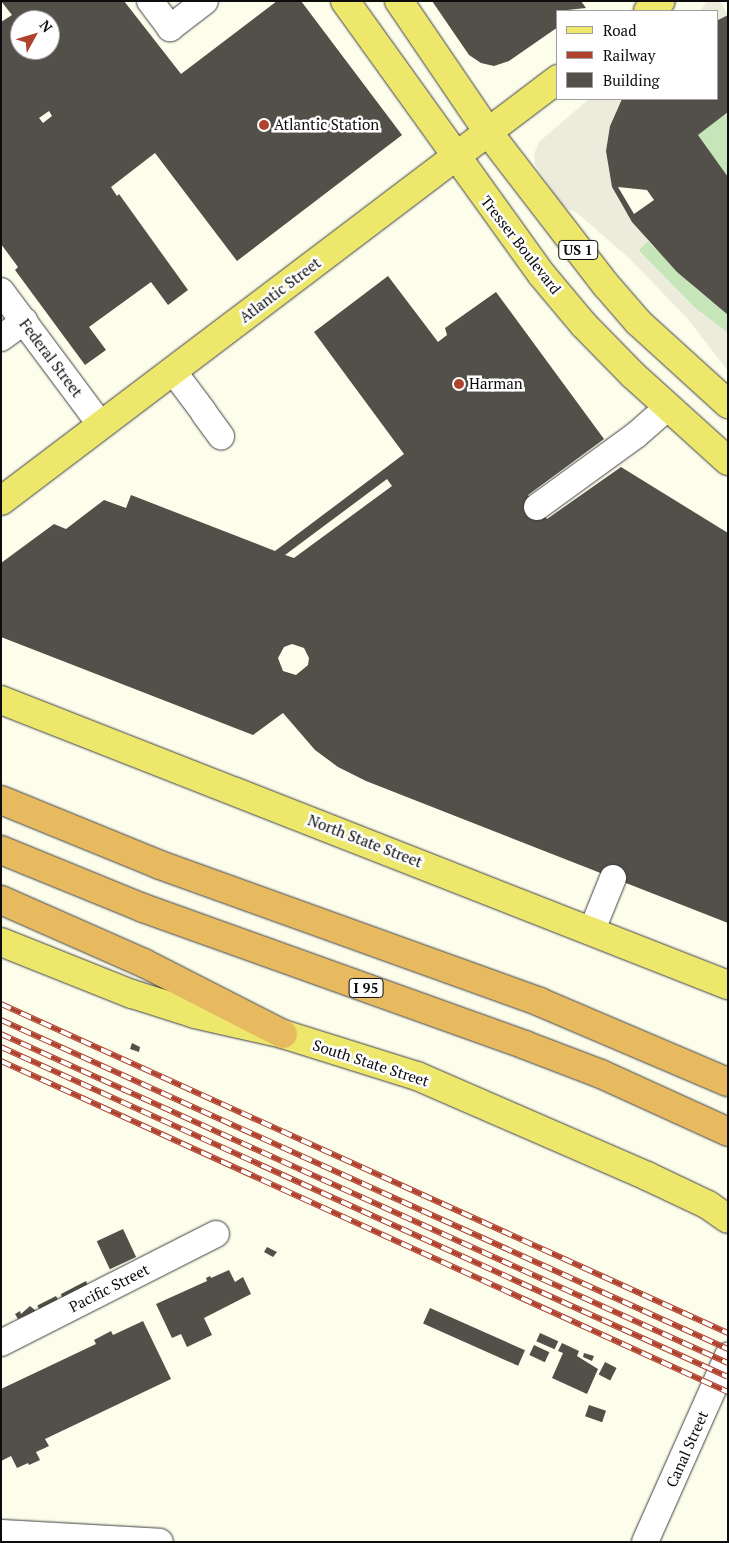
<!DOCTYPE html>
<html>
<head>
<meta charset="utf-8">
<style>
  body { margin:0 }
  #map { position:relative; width:729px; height:1543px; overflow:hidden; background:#fdfdec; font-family:"PT Serif",serif }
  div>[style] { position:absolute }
  .green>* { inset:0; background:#c6e5b8 }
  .plaza>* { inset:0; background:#ecebdc }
  .building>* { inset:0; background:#534f49; transform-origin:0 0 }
  .roads { filter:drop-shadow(0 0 1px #3f3f3f) drop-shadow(0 0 1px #3f3f3f) }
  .minor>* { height:26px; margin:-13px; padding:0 13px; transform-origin:13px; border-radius:13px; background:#fff }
  .major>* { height:28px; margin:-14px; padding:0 14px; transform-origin:14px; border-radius:14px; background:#ede86c }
  .highway>* { height:28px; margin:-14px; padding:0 14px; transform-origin:14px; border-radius:14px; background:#e8ba5f }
  .rail>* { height:5.5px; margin-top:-2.75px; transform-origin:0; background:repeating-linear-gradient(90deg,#fff 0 11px,#b0432f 0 22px); box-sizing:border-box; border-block:1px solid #b0432f }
  .dots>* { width:14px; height:14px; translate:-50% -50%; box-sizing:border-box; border:2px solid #fff; border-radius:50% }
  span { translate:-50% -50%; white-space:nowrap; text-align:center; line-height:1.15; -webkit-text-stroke:5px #fff; paint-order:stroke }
  .shield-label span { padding:1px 4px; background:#fff; border:1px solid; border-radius:4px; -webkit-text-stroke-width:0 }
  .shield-label { font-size:14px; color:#0c0c0c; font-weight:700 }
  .poi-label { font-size:15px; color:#0c0c0c }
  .left { translate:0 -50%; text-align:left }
  .street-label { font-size:15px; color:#0c0c0c }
  .frame { position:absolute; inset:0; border:2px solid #0c0c0c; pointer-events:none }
  .legend { position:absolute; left:556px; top:10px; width:162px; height:90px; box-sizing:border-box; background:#fff; border:1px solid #9e9e9e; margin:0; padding:6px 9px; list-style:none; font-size:15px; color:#0c0c0c }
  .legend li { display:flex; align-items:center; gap:10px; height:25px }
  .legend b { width:25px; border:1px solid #9e9e9e }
  .north { position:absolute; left:10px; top:10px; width:50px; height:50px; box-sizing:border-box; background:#fff; border:1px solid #9e9e9e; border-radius:50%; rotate:51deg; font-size:14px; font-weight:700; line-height:20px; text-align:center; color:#0c0c0c }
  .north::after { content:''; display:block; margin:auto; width:18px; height:22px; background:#b0432f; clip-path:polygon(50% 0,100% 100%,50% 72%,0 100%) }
</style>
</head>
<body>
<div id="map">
  <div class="green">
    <div style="clip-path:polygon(728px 112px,728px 177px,698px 135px)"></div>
    <div style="clip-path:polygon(648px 241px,693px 286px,728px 315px,728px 333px,695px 308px,638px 250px)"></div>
  </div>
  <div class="plaza">
    <div style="clip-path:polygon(707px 1px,720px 1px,728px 15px,718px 20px,718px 11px,700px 11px)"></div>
    <div style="clip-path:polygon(589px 99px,622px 99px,613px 118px,607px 143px,612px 187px,622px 206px,648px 241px,638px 251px,695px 308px,728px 333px,728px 371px,687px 318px,629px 258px,577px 213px,562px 206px,535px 164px,534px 154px,539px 142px)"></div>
  </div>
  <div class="building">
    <div style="clip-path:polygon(evenodd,1px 1px,124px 1px,181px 74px,277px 1px,301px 1px,402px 135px,237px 261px,155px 153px,111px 187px,117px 196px,119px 194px,188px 290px,168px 305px,151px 282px,89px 327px,106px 350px,85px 365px,15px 270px,18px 267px,1px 244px,1px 22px,12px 15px,1px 1px,20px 20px,50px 20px,50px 50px,20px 50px,20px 20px,1px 1px,49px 111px,52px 116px,43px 123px,39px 118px,49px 111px)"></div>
    <div style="clip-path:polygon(432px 1px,581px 1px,586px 8px,558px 11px,558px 27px,509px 61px,494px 66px,481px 63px,469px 55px)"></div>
    <div style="clip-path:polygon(evenodd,728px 15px,728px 112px,698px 135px,728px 177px,728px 315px,677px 272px,632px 222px,612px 187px,606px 151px,610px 126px,622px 99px,718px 99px,718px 20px,728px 15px,618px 187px,647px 190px,654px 200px,634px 214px,618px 187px)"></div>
    <div style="clip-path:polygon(evenodd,388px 276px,438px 342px,447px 335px,445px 328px,496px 292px,604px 439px,528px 495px,547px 519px,621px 467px,728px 533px,728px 923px,366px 781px,338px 767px,315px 750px,283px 713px,253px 735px,1px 637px,1px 563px,54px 524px,66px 529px,104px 500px,126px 508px,131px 495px,275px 551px,404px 454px,314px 332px,388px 276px,387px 479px,392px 486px,294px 558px,285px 555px,387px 479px,388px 276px,292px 644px,304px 648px,309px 658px,308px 665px,296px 675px,283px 671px,278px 658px,284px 647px,292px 644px)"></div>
    <div style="clip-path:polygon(132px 1043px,140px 1047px,139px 1052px,130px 1049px)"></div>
    <div style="left:123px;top:1229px;width:31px;height:29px;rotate:65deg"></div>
    <div style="clip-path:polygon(267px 1247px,277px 1252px,273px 1257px,264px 1252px)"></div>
    <div style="clip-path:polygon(229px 1270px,235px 1282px,243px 1277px,251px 1294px,204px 1318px,212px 1335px,187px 1347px,181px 1334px,172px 1338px,156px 1304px,207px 1281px,206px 1278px,210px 1276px,211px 1278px)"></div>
    <div style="clip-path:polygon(86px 1281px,88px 1286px,62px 1298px,61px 1294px)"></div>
    <div style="left:56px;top:1296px;width:4px;height:21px;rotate:63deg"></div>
    <div style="clip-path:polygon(30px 1306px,36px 1311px,18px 1319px,15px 1314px,20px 1311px,21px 1314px)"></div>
    <div style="left:430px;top:1308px;width:104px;height:17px;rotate:24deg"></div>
    <div style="clip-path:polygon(143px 1321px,171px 1379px,45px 1439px,49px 1446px,36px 1452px,40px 1460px,29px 1465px,28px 1463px,17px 1468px,11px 1456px,1px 1461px,1px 1389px,96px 1344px,94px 1340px,111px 1331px,113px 1335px)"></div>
    <div style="left:540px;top:1333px;width:20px;height:9px;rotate:24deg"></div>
    <div style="clip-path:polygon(562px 1343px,579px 1351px,577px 1356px,598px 1369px,587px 1394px,552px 1378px,563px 1353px,558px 1351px)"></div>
    <div style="left:534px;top:1345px;width:17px;height:11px;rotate:25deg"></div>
    <div style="clip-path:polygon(584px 1353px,594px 1356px,592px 1361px,583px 1357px)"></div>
    <div style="left:605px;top:1362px;width:13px;height:14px;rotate:27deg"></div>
    <div style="left:589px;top:1405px;width:18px;height:12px;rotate:19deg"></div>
  </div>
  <div class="roads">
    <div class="minor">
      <div style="left:150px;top:1px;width:34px;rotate:53deg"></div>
      <div style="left:170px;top:28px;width:44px;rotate:-37.6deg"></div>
      <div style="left:1px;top:291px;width:167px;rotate:53.3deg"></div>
      <div style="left:1px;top:338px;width:29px;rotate:-36deg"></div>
      <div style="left:173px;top:371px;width:50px;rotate:53.1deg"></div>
      <div style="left:204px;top:413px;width:29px;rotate:54deg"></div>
      <div style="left:537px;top:507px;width:122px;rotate:-36deg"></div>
      <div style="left:636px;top:435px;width:43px;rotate:-41.2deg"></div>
      <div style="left:592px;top:930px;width:56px;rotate:-68deg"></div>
      <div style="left:1px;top:1343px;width:241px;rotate:-26.9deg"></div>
      <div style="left:1px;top:1533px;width:159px;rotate:3.2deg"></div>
      <div style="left:645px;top:1542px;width:204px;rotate:-66deg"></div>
    </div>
    <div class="major">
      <div style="left:345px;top:1px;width:337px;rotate:54.3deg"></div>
      <div style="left:542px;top:275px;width:65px;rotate:50deg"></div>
      <div style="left:584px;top:325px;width:70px;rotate:45.6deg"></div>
      <div style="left:633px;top:375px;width:128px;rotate:42.2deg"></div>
      <div style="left:399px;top:1px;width:158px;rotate:55.8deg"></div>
      <div style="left:488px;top:132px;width:193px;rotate:52.4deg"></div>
      <div style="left:606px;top:285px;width:49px;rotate:49.1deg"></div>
      <div style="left:638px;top:322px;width:122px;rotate:42.3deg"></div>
      <div style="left:648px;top:11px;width:16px;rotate:-38deg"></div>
      <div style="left:1px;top:501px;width:699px;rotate:-37.15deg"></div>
      <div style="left:1px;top:700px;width:781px;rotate:21.41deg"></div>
      <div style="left:1px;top:942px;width:141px;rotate:21.7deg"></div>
      <div style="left:132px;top:994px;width:66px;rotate:17.6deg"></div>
      <div style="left:195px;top:1014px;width:90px;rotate:12.8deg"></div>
      <div style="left:283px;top:1034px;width:140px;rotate:17.4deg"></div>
      <div style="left:417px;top:1076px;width:251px;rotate:23.5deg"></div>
      <div style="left:647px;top:1176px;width:68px;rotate:25.4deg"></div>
      <div style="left:708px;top:1205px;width:24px;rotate:35deg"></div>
    </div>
    <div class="highway">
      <div style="left:1px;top:800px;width:172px;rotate:22.2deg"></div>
      <div style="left:160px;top:865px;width:404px;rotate:19.8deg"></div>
      <div style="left:540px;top:1002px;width:204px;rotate:23.1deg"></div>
      <div style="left:1px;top:850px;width:153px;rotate:22.2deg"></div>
      <div style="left:143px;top:908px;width:406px;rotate:19.7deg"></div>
      <div style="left:525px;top:1045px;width:81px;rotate:20.9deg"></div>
      <div style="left:601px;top:1074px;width:140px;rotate:24.5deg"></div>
      <div style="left:1px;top:900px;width:156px;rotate:23.8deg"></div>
      <div style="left:144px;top:963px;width:156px;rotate:27.1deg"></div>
    </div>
  </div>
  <div class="rail">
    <div style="left:1px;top:1004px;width:798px;rotate:24.35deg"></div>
    <div style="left:1px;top:1020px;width:798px;rotate:24.35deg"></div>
    <div style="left:1px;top:1034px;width:798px;rotate:24.35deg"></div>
    <div style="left:1px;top:1047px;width:798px;rotate:24.41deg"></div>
    <div style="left:1px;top:1061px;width:799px;rotate:24.48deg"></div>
  </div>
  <div class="dots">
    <div style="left:264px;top:125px;background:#b0432f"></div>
    <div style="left:459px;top:384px;background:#b0432f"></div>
  </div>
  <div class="shield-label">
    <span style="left:578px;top:250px">US 1</span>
    <span style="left:366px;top:988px">I 95</span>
  </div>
  <div class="poi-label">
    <span class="left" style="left:274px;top:125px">Atlantic Station</span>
    <span class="left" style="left:469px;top:384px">Harman</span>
  </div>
  <div class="street-label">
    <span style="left:521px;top:245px;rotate:52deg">Tresser Boulevard</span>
    <span style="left:280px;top:290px;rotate:-37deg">Atlantic Street</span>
    <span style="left:51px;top:358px;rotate:53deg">Federal Street</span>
    <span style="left:365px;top:841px;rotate:21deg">North State Street</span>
    <span style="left:371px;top:1063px;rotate:18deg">South State Street</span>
    <span style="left:109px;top:1288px;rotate:-27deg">Pacific Street</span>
    <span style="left:687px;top:1449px;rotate:-66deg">Canal Street</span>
  </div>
  <div class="frame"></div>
  <ul class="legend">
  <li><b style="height:6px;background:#ede86c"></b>Road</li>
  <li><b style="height:6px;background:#b0432f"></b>Railway</li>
  <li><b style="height:14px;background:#534f49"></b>Building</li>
  </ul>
  <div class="north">N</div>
</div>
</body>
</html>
